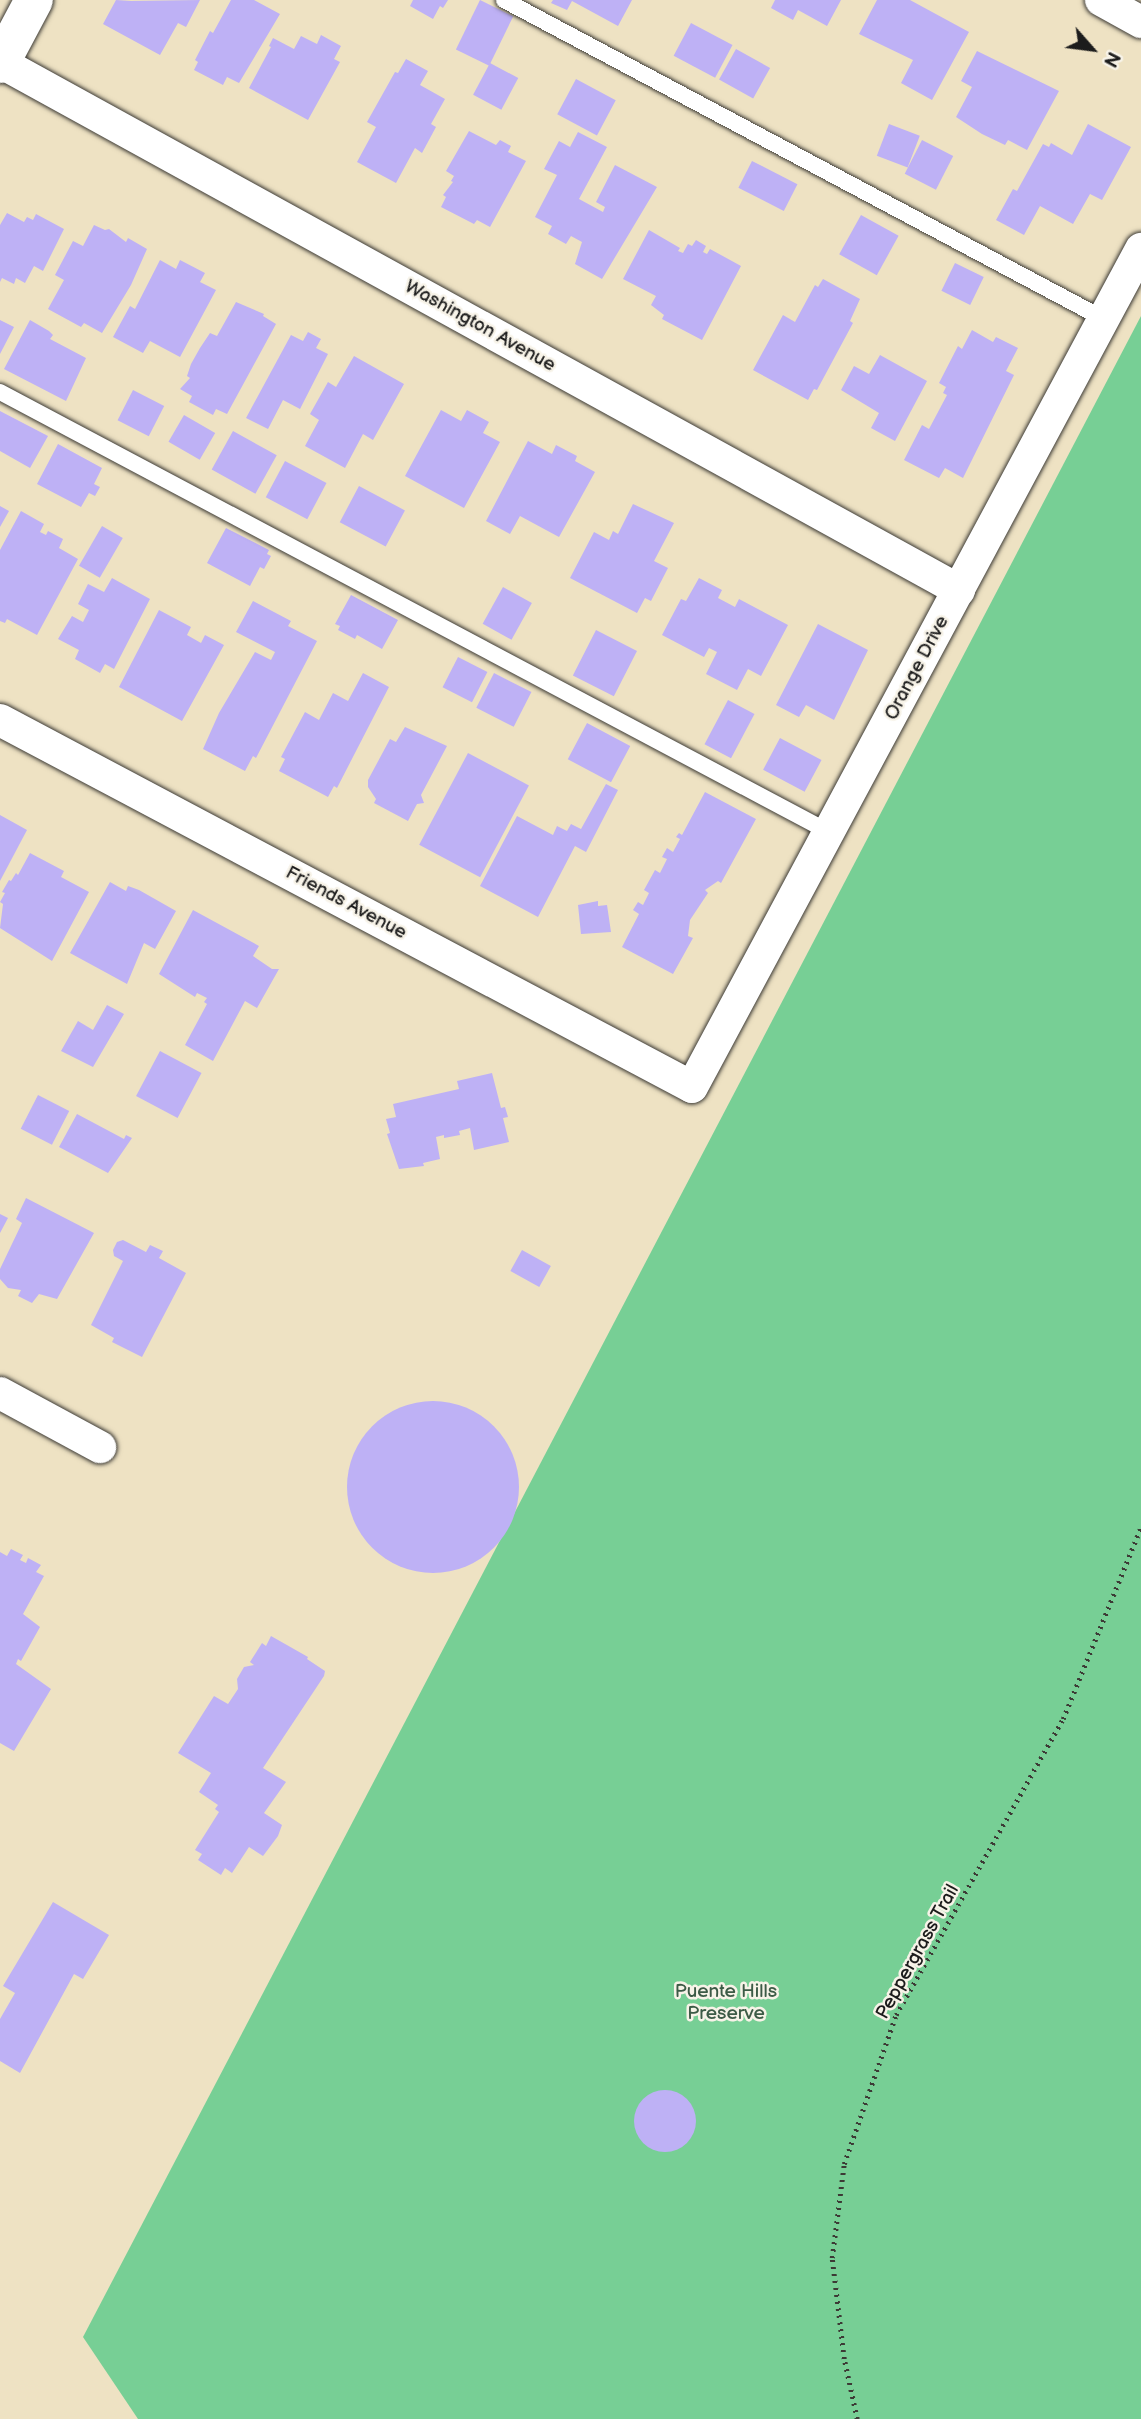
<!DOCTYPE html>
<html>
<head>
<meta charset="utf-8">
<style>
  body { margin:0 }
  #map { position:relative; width:1141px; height:2419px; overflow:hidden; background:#eee2c3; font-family:"Balsamiq Sans",sans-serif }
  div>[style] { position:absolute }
  .green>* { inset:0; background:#77cf95 }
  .building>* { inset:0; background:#beb1f5; transform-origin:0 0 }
  .round { border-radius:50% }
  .path>* { height:4.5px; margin-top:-2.25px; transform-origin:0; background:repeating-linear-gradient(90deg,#3c3a35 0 2px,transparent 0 7px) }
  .roads { filter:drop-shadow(0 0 2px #3c3a35) drop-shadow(0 0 2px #3c3a35) }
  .lane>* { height:16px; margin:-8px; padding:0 8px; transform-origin:8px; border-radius:8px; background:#fff }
  .street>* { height:32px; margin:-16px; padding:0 16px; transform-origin:16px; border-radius:16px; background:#fff }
  .secondary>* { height:38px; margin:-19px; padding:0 19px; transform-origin:19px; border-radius:19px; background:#fff }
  span { translate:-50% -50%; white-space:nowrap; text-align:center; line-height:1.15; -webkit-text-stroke:5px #f7f3e8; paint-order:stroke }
  .street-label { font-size:19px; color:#1c1c1c }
  .park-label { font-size:19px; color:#3c5b46 }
  .north { position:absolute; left:1057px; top:14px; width:70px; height:70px; -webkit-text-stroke:5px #f7f3e8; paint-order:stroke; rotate:118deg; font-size:19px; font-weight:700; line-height:28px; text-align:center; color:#1c1c1c }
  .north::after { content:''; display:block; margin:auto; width:24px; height:32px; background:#1c1c1c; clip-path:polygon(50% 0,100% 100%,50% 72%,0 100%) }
</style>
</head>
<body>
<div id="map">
  <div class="green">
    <div style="clip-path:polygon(1141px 316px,1141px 2419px,138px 2419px,83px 2337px)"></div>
  </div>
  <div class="building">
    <div style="clip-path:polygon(116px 0,131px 1px,200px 0,186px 27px,178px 23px,160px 55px,103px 24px)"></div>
    <div style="clip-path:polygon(231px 0,254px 0,280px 14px,239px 83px,227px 77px,223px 85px,194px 70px,198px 62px,195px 60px,210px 31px,213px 33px)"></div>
    <div style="clip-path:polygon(413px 0,448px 0,443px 8px,440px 6px,433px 19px,410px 6px)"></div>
    <div style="left:480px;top:0;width:37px;height:55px;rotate:26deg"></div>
    <div style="clip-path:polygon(553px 0,632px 0,618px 26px,572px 1px,567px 10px,551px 3px)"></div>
    <div style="clip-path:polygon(775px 0,841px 0,827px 26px,798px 10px,793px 20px,771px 8px)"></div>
    <div style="clip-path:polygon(877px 0,910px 0,969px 32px,932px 100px,901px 83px,913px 60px,859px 34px)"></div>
    <div style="left:691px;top:23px;width:47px;height:37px;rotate:28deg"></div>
    <div style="clip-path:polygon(321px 35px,341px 46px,334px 59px,340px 62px,308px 120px,249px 88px,271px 47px,269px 46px,273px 38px,294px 49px,301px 36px,317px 44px)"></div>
    <div style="left:736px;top:49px;width:39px;height:35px;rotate:29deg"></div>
    <div style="clip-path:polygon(977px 51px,1059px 91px,1027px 150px,1008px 140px,1005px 145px,982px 134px,956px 117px,972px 87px,961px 81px)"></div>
    <div style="clip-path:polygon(406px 59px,428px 71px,420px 85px,445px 99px,431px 124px,436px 127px,422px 153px,415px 148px,396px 183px,357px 162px,376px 127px,367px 122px,395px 72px,398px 73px)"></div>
    <div style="left:490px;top:63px;width:32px;height:36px;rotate:28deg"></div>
    <div style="left:576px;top:79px;width:45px;height:40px;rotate:28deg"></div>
    <div style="left:889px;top:124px;width:33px;height:34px;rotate:21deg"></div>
    <div style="clip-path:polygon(1088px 124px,1131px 147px,1102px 200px,1090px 194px,1073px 224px,1040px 206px,1024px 235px,996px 220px,1013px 189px,1017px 191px,1043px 144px,1049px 147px,1051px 143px,1072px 155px)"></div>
    <div style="clip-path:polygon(469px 131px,496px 145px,500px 140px,511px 146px,508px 152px,526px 161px,490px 227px,477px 220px,474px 224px,441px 207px,446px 197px,443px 195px,453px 182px,451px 181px,454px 176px,446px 171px)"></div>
    <div style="clip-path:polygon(578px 132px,607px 147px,579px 199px,603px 212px,605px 207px,596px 202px,615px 165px,657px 187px,602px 279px,575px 264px,582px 242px,571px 236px,566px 244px,548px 234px,552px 226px,535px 217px,557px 175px,544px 169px,559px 141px,570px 147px)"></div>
    <div style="left:922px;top:140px;width:35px;height:38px;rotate:27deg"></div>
    <div style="left:752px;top:161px;width:51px;height:30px;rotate:27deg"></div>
    <div style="clip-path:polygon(7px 213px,24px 222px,27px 217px,33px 220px,36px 214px,64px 229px,43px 271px,34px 266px,25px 283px,16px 278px,14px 284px,2px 278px,0 282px,0 225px)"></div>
    <div style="left:861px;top:215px;width:43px;height:45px;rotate:29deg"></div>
    <div style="clip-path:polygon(94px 225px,105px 230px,109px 229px,126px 242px,128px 238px,147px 249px,131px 285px,102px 333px,84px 323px,81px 327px,48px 309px,64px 280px,55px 275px,73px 241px,83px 246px)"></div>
    <div style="clip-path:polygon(649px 230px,680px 248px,678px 251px,683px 253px,688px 244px,692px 246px,696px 240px,706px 246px,703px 252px,707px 254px,710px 249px,741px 266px,702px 340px,662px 319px,664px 315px,651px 305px,656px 296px,623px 279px)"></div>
    <div style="clip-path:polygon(160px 260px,176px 269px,180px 260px,205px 273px,200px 282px,216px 290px,180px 357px,150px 341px,143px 353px,113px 337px,130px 306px,135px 309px)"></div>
    <div style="left:955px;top:263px;width:32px;height:31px;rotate:26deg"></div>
    <div style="clip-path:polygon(823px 279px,860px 299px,850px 321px,853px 323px,817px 390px,814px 389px,808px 400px,753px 370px,783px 315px,795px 322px,815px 285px,818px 287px)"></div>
    <div style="clip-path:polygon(236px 302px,264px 314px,263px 316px,276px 324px,227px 414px,216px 409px,213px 415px,189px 402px,192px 396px,180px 389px,190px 378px,187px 376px,191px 364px,200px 348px,210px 333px,217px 336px)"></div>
    <div style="clip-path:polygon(0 320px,14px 327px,0 354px)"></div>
    <div style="clip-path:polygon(30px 320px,49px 331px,53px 335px,50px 339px,86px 358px,66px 401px,4px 369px)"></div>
    <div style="clip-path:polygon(972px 330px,993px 342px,996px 337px,1018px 348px,1006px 371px,1014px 375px,963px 478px,945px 468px,939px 478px,904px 460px,922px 425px,929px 429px,947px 395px,943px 393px,946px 387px,939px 383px,958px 346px,962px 349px)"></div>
    <div style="clip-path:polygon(308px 332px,321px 339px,316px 348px,328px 354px,300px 409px,283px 400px,268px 429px,246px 418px,291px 335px,303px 341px)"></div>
    <div style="clip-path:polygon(880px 355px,927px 381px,895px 441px,871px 428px,879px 413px,841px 390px,854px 366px,869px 374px)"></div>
    <div style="clip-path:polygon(354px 356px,404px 384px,373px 440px,363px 434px,345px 468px,305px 446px,319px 420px,310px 414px,328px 382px,336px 387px)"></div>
    <div style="left:133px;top:390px;width:35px;height:34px;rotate:27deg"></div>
    <div style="clip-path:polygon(441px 410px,461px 421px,467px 410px,489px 422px,483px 433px,500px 442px,464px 508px,405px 476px)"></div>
    <div style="clip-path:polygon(0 411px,48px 436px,30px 468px,0 451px)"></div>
    <div style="left:184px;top:415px;width:36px;height:31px;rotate:30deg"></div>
    <div style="left:233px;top:431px;width:50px;height:44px;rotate:29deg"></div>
    <div style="clip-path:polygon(528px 441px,552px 454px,556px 445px,577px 456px,575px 461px,595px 472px,559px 537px,520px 516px,510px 534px,486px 521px)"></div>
    <div style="clip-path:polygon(58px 444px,102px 468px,94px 484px,100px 487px,95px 496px,89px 493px,81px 507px,37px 484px)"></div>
    <div style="left:285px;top:461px;width:47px;height:41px;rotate:28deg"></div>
    <div style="left:359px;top:486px;width:52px;height:41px;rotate:28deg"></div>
    <div style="clip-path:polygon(633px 504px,674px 523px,654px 561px,668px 568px,651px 601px,645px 598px,637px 613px,570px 578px,594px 532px,609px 540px,613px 531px,618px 534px)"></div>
    <div style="clip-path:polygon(0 506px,9px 511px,0 527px)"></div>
    <div style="clip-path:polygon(21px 511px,44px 524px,40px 532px,46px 535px,48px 531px,63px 539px,59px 548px,78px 559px,37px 635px,7px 619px,5px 623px,0 621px,0 550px)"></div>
    <div style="left:102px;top:526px;width:24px;height:46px;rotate:30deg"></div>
    <div style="clip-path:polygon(226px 528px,269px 550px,267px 554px,271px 556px,264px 569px,260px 567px,250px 586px,207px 563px)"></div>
    <div style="clip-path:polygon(112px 578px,150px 599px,114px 669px,105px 664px,100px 673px,75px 659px,79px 650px,58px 639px,72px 616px,83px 622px,89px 610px,78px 604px,88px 584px,104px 592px)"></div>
    <div style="clip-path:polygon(699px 578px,722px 590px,718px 598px,735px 607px,739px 599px,788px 625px,761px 676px,748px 669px,737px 690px,706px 674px,717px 652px,709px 648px,704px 657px,662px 635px,681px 599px,686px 601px)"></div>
    <div style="left:503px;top:587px;width:33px;height:42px;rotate:29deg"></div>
    <div style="clip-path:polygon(351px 595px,398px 620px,382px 649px,357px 635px,355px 639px,338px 630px,340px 626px,335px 624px)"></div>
    <div style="clip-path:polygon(253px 601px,291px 621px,288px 626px,317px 641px,256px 758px,253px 756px,245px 771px,203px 749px,219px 713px,255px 652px,271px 660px,275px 652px,236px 632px)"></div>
    <div style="clip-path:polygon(159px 610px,191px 627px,187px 635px,201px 643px,205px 635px,224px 645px,182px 721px,119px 687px)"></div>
    <div style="clip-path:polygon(818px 624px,868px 650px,834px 720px,806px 705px,799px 717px,776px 705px)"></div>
    <div style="left:596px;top:630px;width:46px;height:51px;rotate:27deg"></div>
    <div style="left:458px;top:657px;width:33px;height:34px;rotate:27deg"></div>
    <div style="clip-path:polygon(363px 673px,389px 687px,337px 788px,334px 786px,328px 797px,279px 771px,285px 759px,281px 757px,305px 712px,319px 720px,333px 693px,348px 701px)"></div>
    <div style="left:494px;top:673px;width:42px;height:39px;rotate:27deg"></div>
    <div style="left:728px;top:700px;width:30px;height:50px;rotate:28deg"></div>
    <div style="left:587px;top:723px;width:49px;height:41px;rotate:28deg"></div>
    <div style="clip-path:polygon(405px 727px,447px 746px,421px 795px,424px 803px,417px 804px,408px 821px,374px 803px,376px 799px,368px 787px,368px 780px,390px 739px,396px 742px)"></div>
    <div style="left:780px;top:738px;width:47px;height:36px;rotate:28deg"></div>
    <div style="left:468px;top:753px;width:69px;height:104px;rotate:28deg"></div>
    <div style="clip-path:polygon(606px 784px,618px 790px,586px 852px,575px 846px,538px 917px,480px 886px,517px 816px,553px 835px,557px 826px,567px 831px,571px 824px,581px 829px)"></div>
    <div style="clip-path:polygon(705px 792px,756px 819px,721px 883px,718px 881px,705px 890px,708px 893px,690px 920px,688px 936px,693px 938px,673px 974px,622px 947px,639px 914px,633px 910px,638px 902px,643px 905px,649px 893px,644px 890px,655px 870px,660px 873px,667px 859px,662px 857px,667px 848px,673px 852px,680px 839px,676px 837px,679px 833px,682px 835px)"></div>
    <div style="clip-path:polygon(0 815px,27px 830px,0 881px)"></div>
    <div style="clip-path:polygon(30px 853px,64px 871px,61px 877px,89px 892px,52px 961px,0 928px,3px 904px,0 902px,5px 893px,2px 892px,9px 880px,11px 881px,16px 873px,18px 875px)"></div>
    <div style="clip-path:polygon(110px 882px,126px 891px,128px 886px,139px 890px,176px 911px,155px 949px,144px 943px,127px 984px,70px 953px)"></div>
    <div style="clip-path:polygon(598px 901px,598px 906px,607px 905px,611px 932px,581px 934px,578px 905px)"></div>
    <div style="clip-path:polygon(193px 910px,259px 946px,253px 956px,272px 969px,279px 969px,257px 1008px,245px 1001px,213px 1061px,185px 1045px,207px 1004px,204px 1002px,207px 998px,197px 993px,195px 997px,159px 974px)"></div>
    <div style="clip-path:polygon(107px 1005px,124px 1014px,93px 1067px,61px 1051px,78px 1021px,93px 1030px)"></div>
    <div style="left:160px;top:1051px;width:47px;height:51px;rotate:28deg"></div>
    <div style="clip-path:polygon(492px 1073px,501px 1108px,505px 1107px,508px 1117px,503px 1118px,509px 1142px,474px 1150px,470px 1128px,459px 1131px,460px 1135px,444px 1138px,444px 1135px,436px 1137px,440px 1159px,423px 1163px,424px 1166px,399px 1169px,387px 1134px,390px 1133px,386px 1119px,396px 1117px,393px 1104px,459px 1089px,457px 1081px)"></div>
    <div style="left:38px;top:1095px;width:35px;height:38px;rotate:27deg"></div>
    <div style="clip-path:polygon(77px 1114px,124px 1139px,126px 1135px,132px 1138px,108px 1173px,59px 1147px)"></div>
    <div style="clip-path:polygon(26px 1198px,94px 1233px,57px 1299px,39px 1294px,32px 1303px,18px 1296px,21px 1290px,8px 1288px,0 1279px,0 1269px,22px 1223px,16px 1219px)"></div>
    <div style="clip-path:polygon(0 1214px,8px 1218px,0 1233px)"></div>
    <div style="clip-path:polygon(123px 1240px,146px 1252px,150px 1245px,163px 1251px,159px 1258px,186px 1273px,142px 1357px,112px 1342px,114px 1338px,91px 1325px,123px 1261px,114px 1256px,113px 1250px,117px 1242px)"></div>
    <div style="left:522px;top:1250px;width:33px;height:24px;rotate:29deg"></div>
    <div class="round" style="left:347px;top:1401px;width:172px;height:172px"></div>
    <div style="clip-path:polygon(11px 1549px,23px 1555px,20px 1560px,26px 1563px,28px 1558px,41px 1565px,36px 1572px,44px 1576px,23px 1614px,40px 1627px,21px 1661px,18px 1659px,16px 1664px,51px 1689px,14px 1751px,0 1743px,0 1552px,7px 1556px)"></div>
    <div style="clip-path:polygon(271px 1636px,308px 1657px,307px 1659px,325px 1671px,324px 1676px,263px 1768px,286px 1782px,264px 1813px,282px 1825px,278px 1836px,263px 1856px,249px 1847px,232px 1873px,225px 1868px,221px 1875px,198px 1860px,202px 1854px,195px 1850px,219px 1812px,215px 1809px,218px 1805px,199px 1792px,211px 1773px,178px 1753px,214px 1696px,228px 1704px,238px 1689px,237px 1679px,244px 1667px,254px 1665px,250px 1662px,262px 1643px,266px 1646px)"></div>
    <div style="clip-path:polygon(53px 1902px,109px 1935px,83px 1979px,74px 1974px,20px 2073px,0 2061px,0 2019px,15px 1993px,3px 1986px)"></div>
    <div class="round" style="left:634px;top:2090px;width:62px;height:62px"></div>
  </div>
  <div class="path">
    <div style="left:857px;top:2419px;width:61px;rotate:-102.2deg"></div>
    <div style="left:844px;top:2359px;width:102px;rotate:-96.8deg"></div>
    <div style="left:832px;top:2258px;width:95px;rotate:-82.7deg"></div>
    <div style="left:844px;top:2164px;width:158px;rotate:-70.8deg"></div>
    <div style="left:896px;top:2015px;width:340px;rotate:-60.6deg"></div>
    <div style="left:1063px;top:1719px;width:207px;rotate:-67.9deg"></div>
  </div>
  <div class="roads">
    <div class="lane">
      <div style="left:504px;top:0;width:680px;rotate:28deg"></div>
      <div style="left:0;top:392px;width:939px;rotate:27.96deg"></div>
    </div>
    <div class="street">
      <div style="left:1101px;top:0;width:46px;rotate:28.8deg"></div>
      <div style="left:0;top:62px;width:1095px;rotate:28.84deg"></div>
      <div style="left:0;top:720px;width:783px;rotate:27.94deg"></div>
      <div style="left:692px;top:1087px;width:951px;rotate:-61.82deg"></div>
      <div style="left:0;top:1393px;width:114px;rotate:28.4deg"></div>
    </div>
    <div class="secondary">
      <div style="left:0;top:64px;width:72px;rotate:-62deg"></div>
    </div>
  </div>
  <div class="street-label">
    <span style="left:480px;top:326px;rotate:29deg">Washington Avenue</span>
    <span style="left:917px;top:668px;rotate:-62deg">Orange Drive</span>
    <span style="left:346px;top:903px;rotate:28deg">Friends Avenue</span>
    <span style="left:918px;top:1952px;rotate:-61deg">Peppergrass Trail</span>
  </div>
  <div class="park-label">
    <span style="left:726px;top:2003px">Puente Hills<br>Preserve</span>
  </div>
  <div class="north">N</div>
</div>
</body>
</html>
